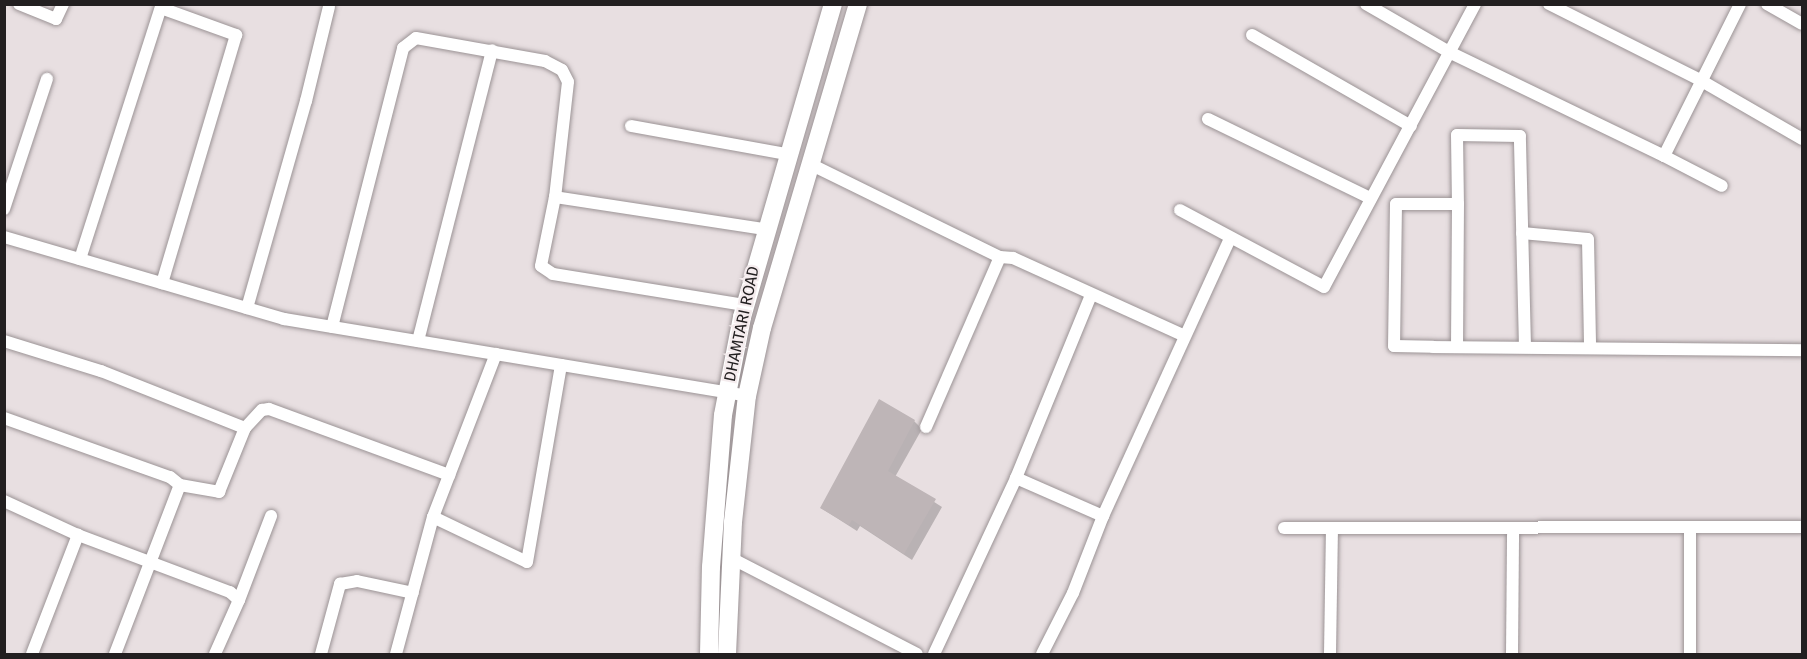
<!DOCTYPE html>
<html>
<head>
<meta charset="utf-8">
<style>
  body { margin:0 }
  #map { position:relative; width:1807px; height:659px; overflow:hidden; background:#e8dfe1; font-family:"Fira Sans",sans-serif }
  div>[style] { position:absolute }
  .shadow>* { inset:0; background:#0003 }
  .building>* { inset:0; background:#beb5b7 }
  .roads { filter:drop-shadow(0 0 2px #9b9395) drop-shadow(0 0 2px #9b9395) }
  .street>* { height:12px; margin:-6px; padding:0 6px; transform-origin:6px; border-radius:6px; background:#fff }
  .secondary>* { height:18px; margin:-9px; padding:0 9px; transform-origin:9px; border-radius:9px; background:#fff }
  span { translate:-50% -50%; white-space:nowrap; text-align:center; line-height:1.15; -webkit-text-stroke:4.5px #f5ecee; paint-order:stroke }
  .street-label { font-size:16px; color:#221f20 }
  .frame { position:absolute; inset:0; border:6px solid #221f20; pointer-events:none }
</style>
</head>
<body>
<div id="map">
  <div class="shadow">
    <div style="clip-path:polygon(914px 421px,922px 429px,895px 477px,942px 507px,912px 560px,860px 526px,857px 531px,821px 508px)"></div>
  </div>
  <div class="building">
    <div style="clip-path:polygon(879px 399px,915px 420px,888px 471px,936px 499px,904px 554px,852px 520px,849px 525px,820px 508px)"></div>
  </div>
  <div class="roads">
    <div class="street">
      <div style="left:19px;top:4px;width:40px;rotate:22deg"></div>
      <div style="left:56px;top:19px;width:17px;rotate:-65deg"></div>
      <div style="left:1366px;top:4px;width:96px;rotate:30deg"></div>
      <div style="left:1449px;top:52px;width:239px;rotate:25.8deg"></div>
      <div style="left:1664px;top:156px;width:170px;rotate:-63.4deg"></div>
      <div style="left:1549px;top:4px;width:169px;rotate:26.7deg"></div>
      <div style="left:1700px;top:80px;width:118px;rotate:30deg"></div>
      <div style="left:1767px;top:4px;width:40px;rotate:29.7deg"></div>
      <div style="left:161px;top:8px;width:80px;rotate:19.8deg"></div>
      <div style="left:236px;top:35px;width:259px;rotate:106.6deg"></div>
      <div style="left:1252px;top:35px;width:183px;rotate:29.8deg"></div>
      <div style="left:1208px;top:119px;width:180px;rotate:26deg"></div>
      <div style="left:631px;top:126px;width:158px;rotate:10.2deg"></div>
      <div style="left:1664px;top:156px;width:65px;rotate:27.3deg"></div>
      <div style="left:810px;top:164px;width:212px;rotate:26.1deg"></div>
      <div style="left:1000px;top:257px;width:13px;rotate:4deg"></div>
      <div style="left:1013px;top:258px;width:187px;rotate:24.4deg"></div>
      <div style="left:555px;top:197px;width:211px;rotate:8.7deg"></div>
      <div style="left:4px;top:209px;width:137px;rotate:-71.7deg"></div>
      <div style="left:1180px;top:210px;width:163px;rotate:28.1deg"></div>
      <div style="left:1324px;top:287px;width:321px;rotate:-61.9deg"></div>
      <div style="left:1522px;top:233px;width:66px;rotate:5.2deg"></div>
      <div style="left:1588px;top:239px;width:109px;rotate:88.9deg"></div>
      <div style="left:4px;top:237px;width:292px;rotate:16.3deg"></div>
      <div style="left:284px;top:319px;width:469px;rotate:9.4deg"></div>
      <div style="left:80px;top:259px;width:268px;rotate:-72.2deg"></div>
      <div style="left:247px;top:308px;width:215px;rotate:-74.1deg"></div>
      <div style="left:306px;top:101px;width:97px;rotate:-76.3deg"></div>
      <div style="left:332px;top:327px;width:288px;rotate:-75.7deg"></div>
      <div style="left:403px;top:48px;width:16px;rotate:-38deg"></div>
      <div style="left:416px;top:38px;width:131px;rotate:10.1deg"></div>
      <div style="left:545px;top:61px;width:19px;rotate:28deg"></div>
      <div style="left:562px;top:70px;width:13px;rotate:63deg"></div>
      <div style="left:568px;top:82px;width:116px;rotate:96.4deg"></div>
      <div style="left:555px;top:197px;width:70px;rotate:101.5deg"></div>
      <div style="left:541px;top:266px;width:14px;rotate:34deg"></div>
      <div style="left:553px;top:274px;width:194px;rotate:9.2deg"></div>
      <div style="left:4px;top:341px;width:102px;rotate:17.2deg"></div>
      <div style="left:101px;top:371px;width:155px;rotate:21.6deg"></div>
      <div style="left:418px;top:341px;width:300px;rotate:-75.7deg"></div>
      <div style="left:1457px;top:347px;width:143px;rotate:-89.6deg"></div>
      <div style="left:1525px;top:347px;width:211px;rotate:-91.4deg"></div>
      <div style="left:1520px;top:136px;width:63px;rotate:-179.1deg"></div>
      <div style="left:1457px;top:135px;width:69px;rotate:89.2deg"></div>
      <div style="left:1458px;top:204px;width:62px;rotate:180deg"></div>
      <div style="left:1396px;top:204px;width:142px;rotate:90.8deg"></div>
      <div style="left:1394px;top:346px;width:39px;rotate:1deg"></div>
      <div style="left:1433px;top:347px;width:369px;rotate:0.5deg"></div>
      <div style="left:4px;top:418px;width:176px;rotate:19.6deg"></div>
      <div style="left:170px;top:477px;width:13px;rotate:39deg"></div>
      <div style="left:180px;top:485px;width:40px;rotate:10deg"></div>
      <div style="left:219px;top:492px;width:69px;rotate:-67.9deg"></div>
      <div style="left:245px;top:428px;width:25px;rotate:-47deg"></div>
      <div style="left:262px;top:410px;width:7px;rotate:-8deg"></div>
      <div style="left:269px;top:409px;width:192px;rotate:20.1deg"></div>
      <div style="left:926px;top:427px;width:185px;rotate:-66.5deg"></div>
      <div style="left:1016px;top:478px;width:95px;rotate:23.6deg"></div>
      <div style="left:4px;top:501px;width:81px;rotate:24.7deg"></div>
      <div style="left:78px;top:535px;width:162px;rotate:20.6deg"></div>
      <div style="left:230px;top:592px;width:12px;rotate:42deg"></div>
      <div style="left:239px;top:600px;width:59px;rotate:114deg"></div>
      <div style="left:433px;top:517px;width:104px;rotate:25.6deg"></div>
      <div style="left:527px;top:562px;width:200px;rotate:-80.2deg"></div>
      <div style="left:1284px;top:528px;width:518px;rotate:-0.11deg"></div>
      <div style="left:1690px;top:528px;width:126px;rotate:90deg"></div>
      <div style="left:731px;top:558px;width:209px;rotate:27.3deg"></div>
      <div style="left:239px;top:600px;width:90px;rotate:-69.1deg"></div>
      <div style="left:32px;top:654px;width:128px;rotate:-68.9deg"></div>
      <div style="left:115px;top:654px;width:181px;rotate:-69deg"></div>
      <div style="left:321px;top:654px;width:73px;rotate:-74.8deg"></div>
      <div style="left:340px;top:584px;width:17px;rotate:-10deg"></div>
      <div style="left:357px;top:581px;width:57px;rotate:12.1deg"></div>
      <div style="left:396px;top:654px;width:142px;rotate:-74.9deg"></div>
      <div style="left:433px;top:517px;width:175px;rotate:-68.9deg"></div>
      <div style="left:934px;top:654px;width:194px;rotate:-65deg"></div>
      <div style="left:1016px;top:478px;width:198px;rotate:-67.7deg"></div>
      <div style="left:1042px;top:654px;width:68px;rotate:-63.1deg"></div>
      <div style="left:1073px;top:593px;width:83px;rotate:-68.7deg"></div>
      <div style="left:1103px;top:516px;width:306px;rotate:-65.4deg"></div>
      <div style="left:1330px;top:654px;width:126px;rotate:-89.1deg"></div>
      <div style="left:1512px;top:654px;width:126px;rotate:-89.5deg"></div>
    </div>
    <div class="secondary">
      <div style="left:709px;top:654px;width:87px;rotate:-88.7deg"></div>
      <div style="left:711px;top:567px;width:152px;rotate:-85.5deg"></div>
      <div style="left:723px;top:415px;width:100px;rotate:-79deg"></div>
      <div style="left:742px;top:317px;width:326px;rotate:-73.8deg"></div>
      <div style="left:727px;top:654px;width:132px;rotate:-87.4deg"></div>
      <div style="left:733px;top:522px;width:127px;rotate:-83.7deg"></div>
      <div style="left:747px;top:396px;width:70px;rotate:-77.6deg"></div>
      <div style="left:762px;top:328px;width:338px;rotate:-73.5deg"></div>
    </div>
  </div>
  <div class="street-label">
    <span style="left:742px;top:324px;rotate:-78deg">DHAMTARI ROAD</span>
  </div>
  <div class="frame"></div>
</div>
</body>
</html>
